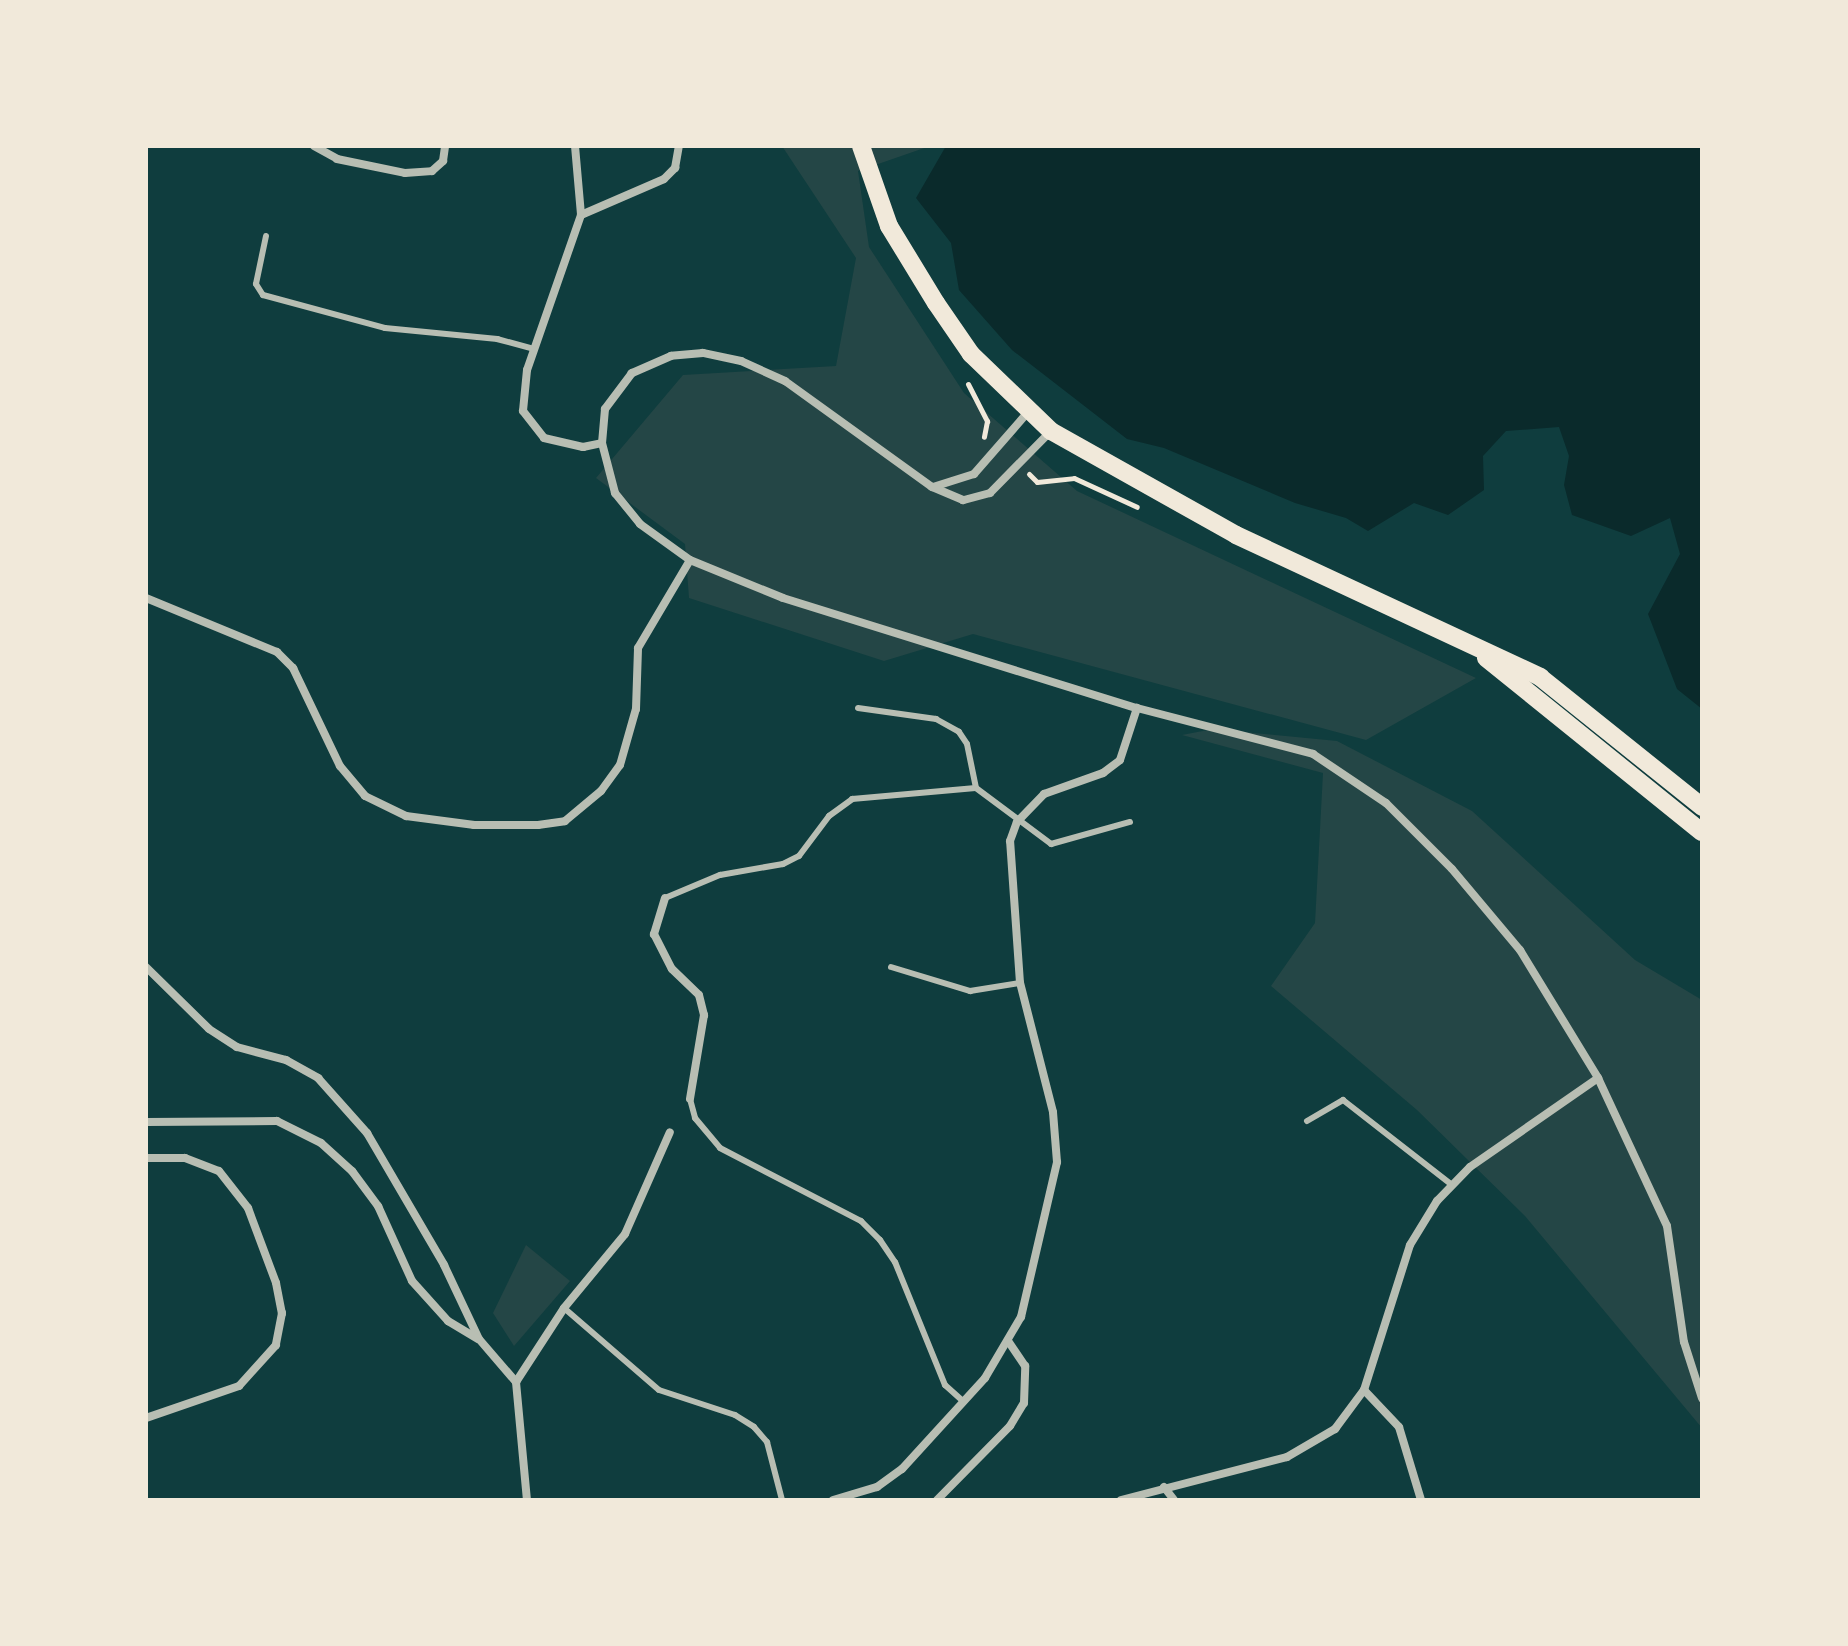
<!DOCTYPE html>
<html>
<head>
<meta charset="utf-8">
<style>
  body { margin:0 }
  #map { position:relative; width:1848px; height:1646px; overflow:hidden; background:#0f3d3e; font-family:Montserrat,sans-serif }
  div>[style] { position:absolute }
  .green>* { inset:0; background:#244646 }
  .water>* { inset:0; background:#0a2a2b }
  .path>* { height:5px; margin:-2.5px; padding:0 2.5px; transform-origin:2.5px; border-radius:2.5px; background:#f1e9da }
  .service>* { height:6px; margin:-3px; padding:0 3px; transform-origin:3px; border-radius:3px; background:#b8beb3 }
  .minor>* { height:8px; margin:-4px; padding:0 4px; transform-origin:4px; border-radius:4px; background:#b8beb3 }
  .primary>* { height:18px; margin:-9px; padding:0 9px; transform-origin:9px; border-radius:9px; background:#f1e9da }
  span { translate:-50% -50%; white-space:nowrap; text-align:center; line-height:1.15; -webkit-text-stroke:7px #f1e9da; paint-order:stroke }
  .frame { position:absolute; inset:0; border:148px solid #f1e9da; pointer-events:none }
</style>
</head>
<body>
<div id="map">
  <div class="green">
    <div style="clip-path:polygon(782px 146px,930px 146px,858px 171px,869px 247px,964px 393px,1077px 491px,1476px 678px,1366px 740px,973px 634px,884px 661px,689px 598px,685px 544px,596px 478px,683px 375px,836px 366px,856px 258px)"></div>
    <div style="clip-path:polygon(1213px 729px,1337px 741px,1472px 811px,1635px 960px,1702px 1000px,1702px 1428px,1525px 1216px,1417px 1110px,1271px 986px,1315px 923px,1323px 773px,1182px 735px)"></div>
    <div style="clip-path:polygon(526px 1245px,570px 1281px,514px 1346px,493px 1313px)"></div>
  </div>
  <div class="water">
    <div style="clip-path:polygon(946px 146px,1702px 146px,1702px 709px,1677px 689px,1648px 614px,1680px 554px,1670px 518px,1631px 536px,1572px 515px,1564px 485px,1569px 456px,1559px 427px,1506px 431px,1483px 456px,1484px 490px,1448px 515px,1414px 503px,1368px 531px,1346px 518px,1295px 503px,1164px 448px,1127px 439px,1012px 350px,959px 290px,951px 243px,916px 198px)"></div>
  </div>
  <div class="path">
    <div style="left:968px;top:384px;width:42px;rotate:62.8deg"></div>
    <div style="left:987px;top:421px;width:16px;rotate:101deg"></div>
    <div style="left:1029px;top:474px;width:11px;rotate:45deg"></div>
    <div style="left:1037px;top:482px;width:37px;rotate:-6deg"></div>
    <div style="left:1074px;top:478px;width:69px;rotate:24.7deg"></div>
  </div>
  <div class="service">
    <div style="left:266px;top:236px;width:49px;rotate:101.8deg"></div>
    <div style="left:256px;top:284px;width:13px;rotate:58deg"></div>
    <div style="left:263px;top:295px;width:126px;rotate:15.1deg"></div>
    <div style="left:385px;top:328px;width:113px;rotate:5.6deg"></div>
    <div style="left:497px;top:339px;width:38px;rotate:15deg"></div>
    <div style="left:858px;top:708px;width:79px;rotate:8deg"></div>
    <div style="left:936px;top:719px;width:26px;rotate:29deg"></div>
    <div style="left:959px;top:732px;width:14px;rotate:56deg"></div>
    <div style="left:967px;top:744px;width:45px;rotate:78.4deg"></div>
    <div style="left:665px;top:898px;width:60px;rotate:-22.7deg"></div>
    <div style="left:720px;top:875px;width:64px;rotate:-9.9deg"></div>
    <div style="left:783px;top:864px;width:18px;rotate:-27deg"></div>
    <div style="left:799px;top:856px;width:50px;rotate:-53.1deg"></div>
    <div style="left:829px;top:816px;width:29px;rotate:-36deg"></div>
    <div style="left:852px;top:799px;width:124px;rotate:-5.1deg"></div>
    <div style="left:976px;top:788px;width:94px;rotate:36.7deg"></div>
    <div style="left:1051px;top:844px;width:82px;rotate:-15.6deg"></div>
    <div style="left:891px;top:967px;width:83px;rotate:16.9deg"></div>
    <div style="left:970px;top:991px;width:51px;rotate:-9.1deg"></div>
    <div style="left:690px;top:1099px;width:20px;rotate:75deg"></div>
    <div style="left:695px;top:1118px;width:39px;rotate:50deg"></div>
    <div style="left:720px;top:1148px;width:159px;rotate:27.4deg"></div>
    <div style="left:861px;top:1221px;width:27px;rotate:45deg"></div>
    <div style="left:880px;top:1240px;width:27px;rotate:56deg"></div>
    <div style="left:895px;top:1262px;width:133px;rotate:67.9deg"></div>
    <div style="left:945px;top:1385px;width:24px;rotate:42deg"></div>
    <div style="left:1307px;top:1121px;width:42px;rotate:-30.3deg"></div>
    <div style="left:1343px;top:1100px;width:138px;rotate:37.9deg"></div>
    <div style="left:564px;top:1308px;width:125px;rotate:40.8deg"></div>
    <div style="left:659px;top:1390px;width:80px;rotate:18.2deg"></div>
    <div style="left:735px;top:1415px;width:22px;rotate:32deg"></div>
    <div style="left:754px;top:1427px;width:20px;rotate:49deg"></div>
    <div style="left:767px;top:1442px;width:60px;rotate:75.5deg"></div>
  </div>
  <div class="minor">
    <div style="left:314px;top:146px;width:26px;rotate:29deg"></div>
    <div style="left:337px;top:159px;width:69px;rotate:11.6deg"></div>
    <div style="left:405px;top:173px;width:27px;rotate:-4deg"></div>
    <div style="left:432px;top:171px;width:15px;rotate:-42deg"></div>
    <div style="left:443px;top:161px;width:15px;rotate:-82deg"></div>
    <div style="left:575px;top:146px;width:69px;rotate:85deg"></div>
    <div style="left:581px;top:215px;width:164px;rotate:109.2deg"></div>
    <div style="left:527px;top:370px;width:41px;rotate:95.6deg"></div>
    <div style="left:523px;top:411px;width:34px;rotate:52deg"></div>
    <div style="left:544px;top:438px;width:40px;rotate:13deg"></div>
    <div style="left:583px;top:447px;width:19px;rotate:-12deg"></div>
    <div style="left:581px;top:215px;width:90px;rotate:-23.4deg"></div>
    <div style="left:664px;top:179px;width:16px;rotate:-45deg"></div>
    <div style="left:675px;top:168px;width:22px;rotate:-80deg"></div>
    <div style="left:1051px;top:431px;width:87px;rotate:134.5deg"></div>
    <div style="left:990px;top:493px;width:28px;rotate:165deg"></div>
    <div style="left:963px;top:500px;width:34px;rotate:-157deg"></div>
    <div style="left:932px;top:487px;width:181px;rotate:-144.2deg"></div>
    <div style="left:785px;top:381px;width:48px;rotate:-155.6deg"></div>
    <div style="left:741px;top:361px;width:39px;rotate:-168deg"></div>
    <div style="left:703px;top:353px;width:32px;rotate:175deg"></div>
    <div style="left:671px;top:356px;width:43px;rotate:156.4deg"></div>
    <div style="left:632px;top:373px;width:45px;rotate:126.9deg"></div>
    <div style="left:605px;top:409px;width:34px;rotate:95deg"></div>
    <div style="left:602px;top:443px;width:52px;rotate:75.4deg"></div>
    <div style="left:615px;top:493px;width:40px;rotate:51deg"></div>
    <div style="left:640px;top:524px;width:62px;rotate:35.8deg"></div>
    <div style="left:690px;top:560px;width:100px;rotate:22.2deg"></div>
    <div style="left:783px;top:598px;width:371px;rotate:17.3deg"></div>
    <div style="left:1137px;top:708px;width:182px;rotate:14.6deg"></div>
    <div style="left:1313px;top:754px;width:88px;rotate:33.9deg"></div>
    <div style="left:1386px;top:803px;width:93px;rotate:45deg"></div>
    <div style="left:1452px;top:869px;width:106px;rotate:50deg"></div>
    <div style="left:1520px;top:950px;width:150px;rotate:58.6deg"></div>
    <div style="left:1598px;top:1078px;width:163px;rotate:65deg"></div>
    <div style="left:1667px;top:1226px;width:117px;rotate:81.7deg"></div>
    <div style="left:1684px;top:1342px;width:59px;rotate:72.2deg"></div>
    <div style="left:933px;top:487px;width:43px;rotate:-17.6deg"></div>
    <div style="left:974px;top:474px;width:82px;rotate:-48.9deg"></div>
    <div style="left:146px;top:598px;width:142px;rotate:22.4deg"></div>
    <div style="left:277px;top:652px;width:23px;rotate:45deg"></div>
    <div style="left:293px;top:668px;width:109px;rotate:64.4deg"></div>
    <div style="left:340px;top:766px;width:39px;rotate:50deg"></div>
    <div style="left:365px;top:796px;width:46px;rotate:26deg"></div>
    <div style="left:406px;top:816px;width:69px;rotate:7.5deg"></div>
    <div style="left:474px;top:825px;width:64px"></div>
    <div style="left:538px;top:825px;width:27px;rotate:-8deg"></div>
    <div style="left:565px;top:821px;width:47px;rotate:-39.8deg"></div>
    <div style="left:601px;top:791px;width:32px;rotate:-54deg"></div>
    <div style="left:620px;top:765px;width:58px;rotate:-74.1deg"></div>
    <div style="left:636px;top:709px;width:61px;rotate:-88.1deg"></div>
    <div style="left:638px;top:648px;width:102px;rotate:-59.4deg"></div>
    <div style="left:665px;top:898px;width:38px;rotate:107deg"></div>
    <div style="left:654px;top:934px;width:39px;rotate:63deg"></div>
    <div style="left:672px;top:969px;width:37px;rotate:44deg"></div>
    <div style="left:699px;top:995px;width:21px;rotate:76deg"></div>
    <div style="left:704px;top:1015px;width:85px;rotate:99.5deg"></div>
    <div style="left:146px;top:967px;width:88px;rotate:44.5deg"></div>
    <div style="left:209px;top:1029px;width:33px;rotate:33deg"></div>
    <div style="left:237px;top:1047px;width:51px;rotate:14.9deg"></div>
    <div style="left:286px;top:1060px;width:37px;rotate:29deg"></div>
    <div style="left:318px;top:1078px;width:74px;rotate:48.3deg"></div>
    <div style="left:367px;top:1133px;width:153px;rotate:59.7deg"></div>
    <div style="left:444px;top:1265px;width:82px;rotate:64.7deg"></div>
    <div style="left:479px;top:1339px;width:57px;rotate:49.3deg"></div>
    <div style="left:516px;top:1382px;width:119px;rotate:84.7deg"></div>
    <div style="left:146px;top:1122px;width:131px;rotate:-0.4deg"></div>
    <div style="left:277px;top:1121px;width:49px;rotate:26.6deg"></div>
    <div style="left:321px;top:1143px;width:42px;rotate:42.1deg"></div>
    <div style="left:352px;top:1171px;width:44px;rotate:53.4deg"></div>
    <div style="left:378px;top:1206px;width:82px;rotate:65.6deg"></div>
    <div style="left:412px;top:1281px;width:54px;rotate:48deg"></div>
    <div style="left:448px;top:1321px;width:35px;rotate:31deg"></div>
    <div style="left:146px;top:1158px;width:39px"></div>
    <div style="left:185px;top:1158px;width:36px;rotate:21deg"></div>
    <div style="left:219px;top:1171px;width:47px;rotate:51.9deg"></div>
    <div style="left:248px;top:1208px;width:80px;rotate:69.5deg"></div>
    <div style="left:276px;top:1283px;width:31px;rotate:79deg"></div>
    <div style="left:282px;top:1313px;width:33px;rotate:101deg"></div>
    <div style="left:276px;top:1345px;width:55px;rotate:132.1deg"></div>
    <div style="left:239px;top:1386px;width:98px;rotate:161deg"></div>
    <div style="left:516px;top:1382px;width:88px;rotate:-57deg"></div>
    <div style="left:564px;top:1308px;width:96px;rotate:-50.5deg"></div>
    <div style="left:625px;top:1234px;width:111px;rotate:-66.2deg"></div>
    <div style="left:1364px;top:1390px;width:51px;rotate:46.6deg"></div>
    <div style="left:1399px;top:1427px;width:76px;rotate:73.2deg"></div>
    <div style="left:1164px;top:1487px;width:16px;rotate:52deg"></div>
    <div style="left:833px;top:1500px;width:46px;rotate:-16.5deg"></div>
    <div style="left:877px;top:1487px;width:31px;rotate:-36deg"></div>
    <div style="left:902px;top:1469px;width:123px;rotate:-47.6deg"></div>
    <div style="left:985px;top:1378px;width:71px;rotate:-59.5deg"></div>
    <div style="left:1021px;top:1317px;width:159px;rotate:-76.9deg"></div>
    <div style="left:1057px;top:1162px;width:50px;rotate:-94.6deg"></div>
    <div style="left:1053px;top:1112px;width:133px;rotate:-104.3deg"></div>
    <div style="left:1020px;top:983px;width:142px;rotate:-94deg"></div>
    <div style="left:1010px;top:841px;width:20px;rotate:-70deg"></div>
    <div style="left:1017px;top:822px;width:39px;rotate:-46deg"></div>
    <div style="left:1044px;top:794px;width:63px;rotate:-19.6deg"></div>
    <div style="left:1103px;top:773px;width:21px;rotate:-37deg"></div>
    <div style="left:1120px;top:760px;width:55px;rotate:-71.9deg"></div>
    <div style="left:937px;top:1500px;width:104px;rotate:-45.4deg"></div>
    <div style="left:1010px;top:1426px;width:27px;rotate:-59deg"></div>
    <div style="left:1024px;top:1403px;width:37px;rotate:-88deg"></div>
    <div style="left:1025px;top:1366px;width:29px;rotate:-124deg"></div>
    <div style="left:1121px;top:1500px;width:171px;rotate:-14.5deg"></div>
    <div style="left:1287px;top:1457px;width:56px;rotate:-30.3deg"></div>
    <div style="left:1335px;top:1429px;width:49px;rotate:-53.4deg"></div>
    <div style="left:1364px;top:1390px;width:152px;rotate:-72.4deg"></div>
    <div style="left:1410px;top:1245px;width:52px;rotate:-58.5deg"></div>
    <div style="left:1437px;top:1201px;width:47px;rotate:-45.9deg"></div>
    <div style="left:1470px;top:1167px;width:156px;rotate:-34.8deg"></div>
  </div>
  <div class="primary">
    <div style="left:861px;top:146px;width:85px;rotate:70.7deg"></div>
    <div style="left:889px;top:226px;width:90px;rotate:58.6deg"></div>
    <div style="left:936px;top:303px;width:62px;rotate:55.5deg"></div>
    <div style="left:971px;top:354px;width:111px;rotate:43.9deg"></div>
    <div style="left:1051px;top:431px;width:212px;rotate:29.3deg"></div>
    <div style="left:1236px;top:535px;width:336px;rotate:25deg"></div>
    <div style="left:1540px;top:677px;width:208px;rotate:38.7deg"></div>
    <div style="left:1486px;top:658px;width:277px;rotate:38.9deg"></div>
  </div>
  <div class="frame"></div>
</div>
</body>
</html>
